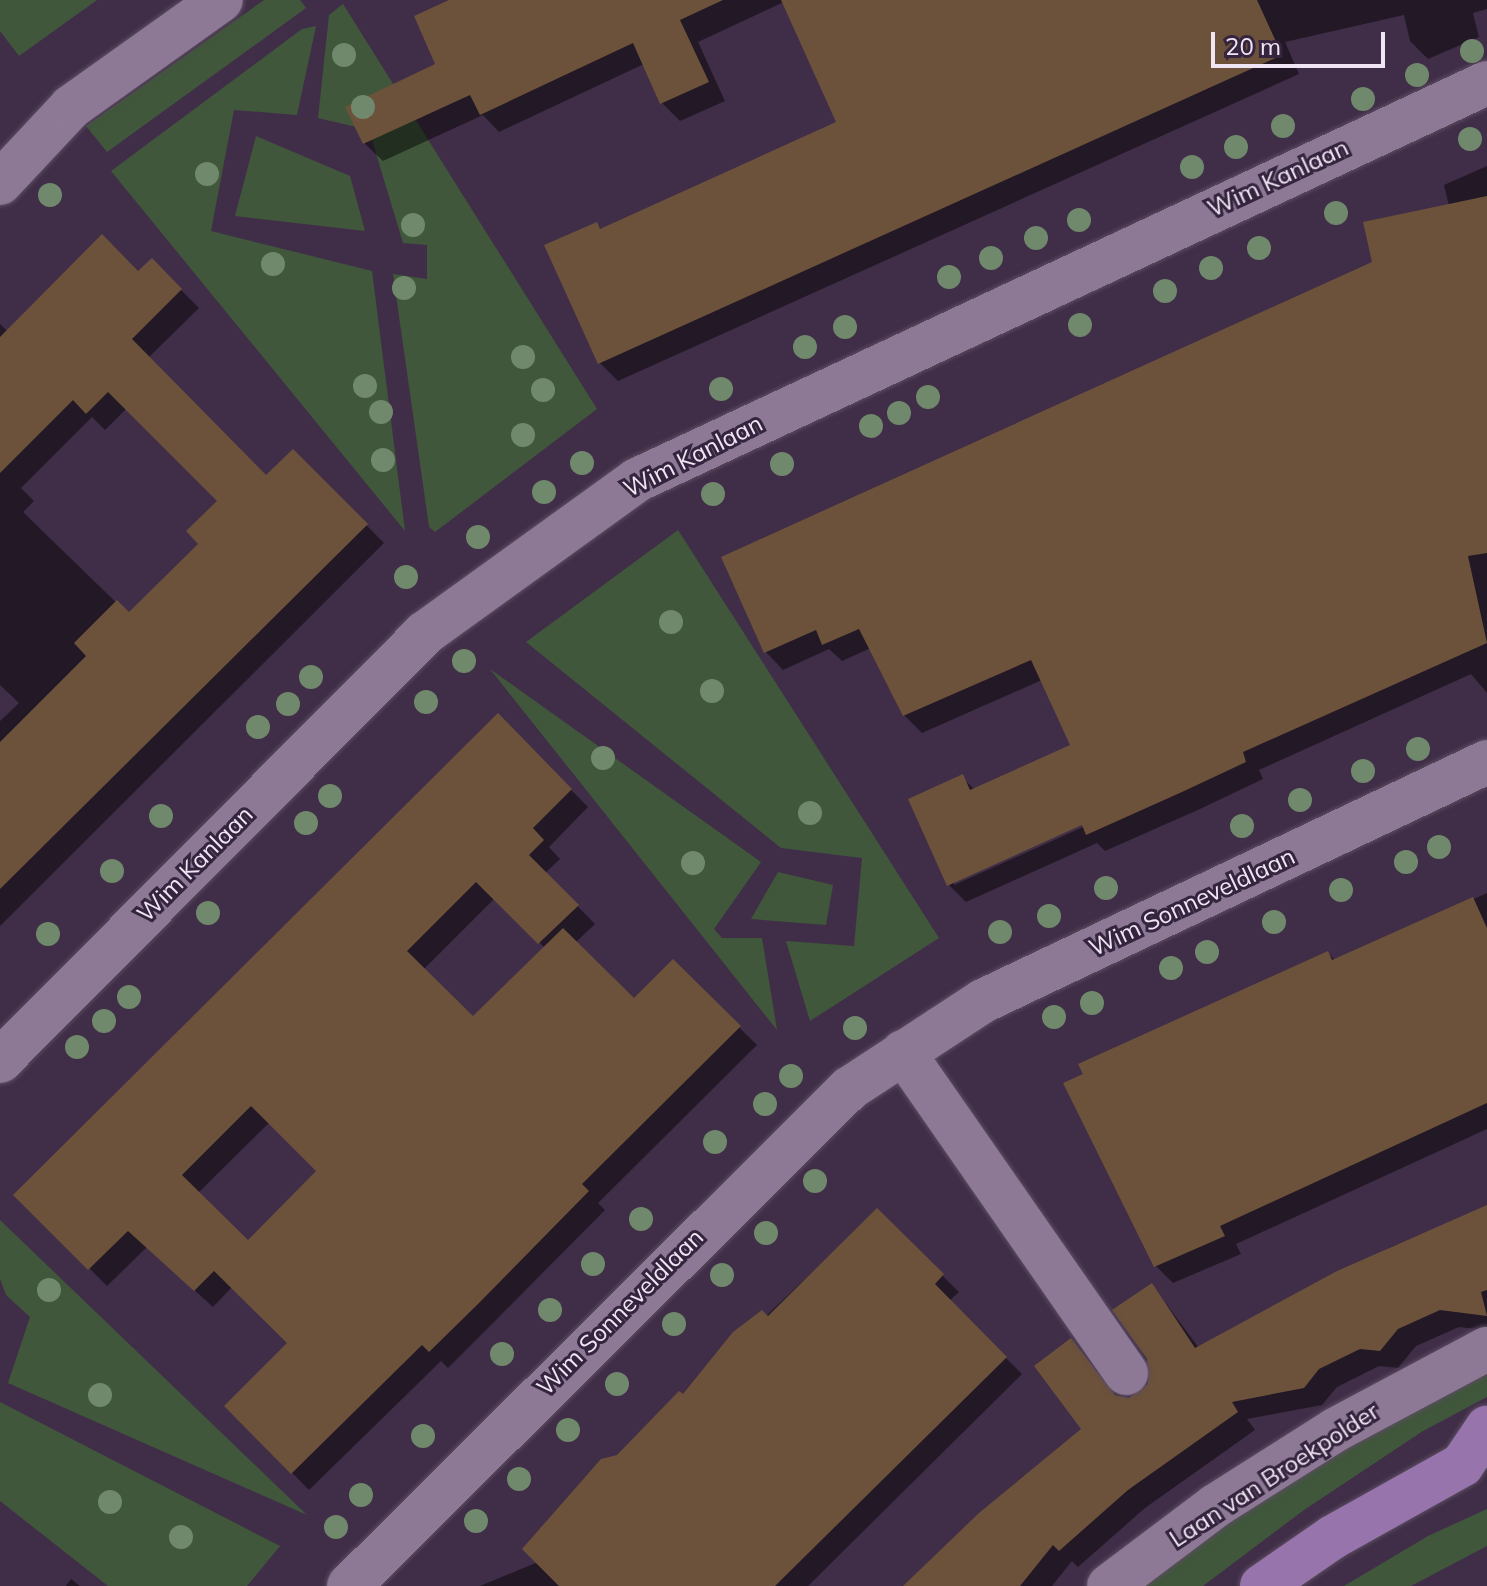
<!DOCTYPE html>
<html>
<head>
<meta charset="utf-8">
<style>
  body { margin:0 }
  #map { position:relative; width:1487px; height:1586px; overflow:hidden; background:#402e48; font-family:Mulish,sans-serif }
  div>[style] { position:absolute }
  .green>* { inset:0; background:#40573b }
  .shadow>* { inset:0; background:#0007 }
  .building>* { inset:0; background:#6c523b }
  .roads { filter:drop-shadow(0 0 2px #5b4c61) drop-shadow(0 0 2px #5b4c61) }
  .street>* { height:44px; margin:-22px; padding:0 22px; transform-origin:22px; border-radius:22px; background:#8d7996 }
  .secondary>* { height:44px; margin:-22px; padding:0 22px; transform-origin:22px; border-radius:22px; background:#9775ac }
  .trees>* { width:24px; height:24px; margin:-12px; border-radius:50%; background:#70896c }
  span { translate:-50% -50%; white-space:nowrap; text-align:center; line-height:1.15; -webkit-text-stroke:6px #35243d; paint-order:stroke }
  .street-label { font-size:24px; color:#f0e5f5 }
  .scale { position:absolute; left:1211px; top:32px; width:174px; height:36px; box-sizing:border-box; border:4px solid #f0e5f5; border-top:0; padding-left:10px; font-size:24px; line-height:28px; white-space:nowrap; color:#f0e5f5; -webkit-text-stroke:6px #35243d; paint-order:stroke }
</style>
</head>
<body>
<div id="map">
  <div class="green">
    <div style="clip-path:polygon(0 0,97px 0,19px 56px,0 31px)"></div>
    <div style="clip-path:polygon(264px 0,300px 0,306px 8px,107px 152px,86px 126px)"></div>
    <div style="clip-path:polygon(343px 4px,597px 409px,435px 532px,429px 527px,393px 274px,427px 279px,427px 245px,403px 243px,369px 130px,318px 118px,329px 15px)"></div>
    <div style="clip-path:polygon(316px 26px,297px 115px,234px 110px,211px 231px,372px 271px,405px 531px,111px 171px,302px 29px)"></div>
    <div style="clip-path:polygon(256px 136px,350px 176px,365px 231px,235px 216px)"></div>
    <div style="clip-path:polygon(678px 530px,939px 938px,810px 1021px,786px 941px,854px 946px,862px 858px,781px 848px,526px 642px)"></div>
    <div style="clip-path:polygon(490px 669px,761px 862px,714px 929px,722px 938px,762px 938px,777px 1030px)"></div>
    <div style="clip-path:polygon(778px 872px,833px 885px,826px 925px,751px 919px)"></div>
    <div style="clip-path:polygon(0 1220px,307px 1515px,8px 1383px,30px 1317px,6px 1295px,0 1279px)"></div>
    <div style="clip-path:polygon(1487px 1373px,1487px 1397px,1423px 1431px,1304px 1510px,1203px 1586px,1136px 1586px,1262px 1494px)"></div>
    <div style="clip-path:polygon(0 1402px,280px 1546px,247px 1586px,108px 1586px,0 1501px)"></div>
    <div style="clip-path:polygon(1487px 1509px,1487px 1546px,1411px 1586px,1344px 1586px,1428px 1536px)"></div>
  </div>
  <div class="shadow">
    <div style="clip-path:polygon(453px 0,1487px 0,1487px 9px,1473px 13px,1479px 37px,1428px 59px,1410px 41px,1404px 15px,1285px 42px,1299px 74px,618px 381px,600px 363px,546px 246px,596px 224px,602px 230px,839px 123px,784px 2px,698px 42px,725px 101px,680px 121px,662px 103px,644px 64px,499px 132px,483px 115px,383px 161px,364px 143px,437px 65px)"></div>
    <div style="clip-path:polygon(evenodd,1487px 166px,1487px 693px,1471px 674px,1259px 770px,1263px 779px,1200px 809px,1105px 851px,1097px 843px,966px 902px,949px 885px,962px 777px,975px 790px,1073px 746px,1042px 680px,922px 733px,904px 715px,871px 648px,842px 661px,829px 649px,783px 670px,766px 652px,724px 558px,1374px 263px,1449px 206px,1444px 185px,1487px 166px,1090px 819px,1092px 823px,954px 885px,954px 881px,1090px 819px)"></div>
    <div style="clip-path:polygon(evenodd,152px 261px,199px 308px,148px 358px,266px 478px,293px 451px,384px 543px,0 926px,0 721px,19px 703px,0 685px,0 324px,8px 332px,138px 273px,152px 261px,127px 408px,220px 501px,201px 544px,129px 615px,23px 512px,34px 501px,21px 488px,92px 417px,105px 430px,127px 408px)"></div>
    <div style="clip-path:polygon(evenodd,498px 716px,588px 807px,549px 847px,560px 859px,545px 873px,595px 924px,575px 943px,634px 1001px,673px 962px,757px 1045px,598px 1203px,605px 1210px,495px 1321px,448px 1368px,441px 1361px,309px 1490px,227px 1406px,290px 1343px,233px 1286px,213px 1307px,147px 1247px,107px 1286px,16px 1195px,498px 716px,495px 898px,545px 948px,473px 1019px,423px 970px,495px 898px,498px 716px,270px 1122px,319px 1171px,248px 1242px,198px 1193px,270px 1122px)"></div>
    <div style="clip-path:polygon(1487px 893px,1487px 1129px,1236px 1244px,1241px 1254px,1173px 1283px,1156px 1266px,1328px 953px,1336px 961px)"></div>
    <div style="clip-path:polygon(1487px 1207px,1487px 1330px,1459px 1327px,1416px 1346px,1398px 1368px,1379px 1366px,1337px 1387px,1322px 1405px,1247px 1419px,1255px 1430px,1145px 1508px,1078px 1567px,1072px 1561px,1052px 1586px,913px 1586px,1084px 1430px,1071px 1340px,1113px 1393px,1129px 1400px,1150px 1385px,1153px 1370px,1115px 1310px,1152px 1285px,1199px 1348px,1391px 1247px)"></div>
    <div style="clip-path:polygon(877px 1211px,959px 1292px,949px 1301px,1022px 1374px,808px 1586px,480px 1586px,538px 1562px,618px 1456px)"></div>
    <div style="clip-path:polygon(71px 1579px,80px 1586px,66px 1586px)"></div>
  </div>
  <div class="building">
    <div style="clip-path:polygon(449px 0,723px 0,680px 20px,709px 82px,660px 104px,633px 43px,480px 115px,470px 95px,363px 144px,345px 107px,435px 64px,414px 16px)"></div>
    <div style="clip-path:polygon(781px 0,1257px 0,1282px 55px,598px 364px,544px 245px,597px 222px,600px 229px,836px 122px)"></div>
    <div style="clip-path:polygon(1487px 196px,1487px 553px,1468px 556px,1487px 643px,1243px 752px,1246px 762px,1182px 792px,1086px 835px,1082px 825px,947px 886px,908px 799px,963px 774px,970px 790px,1070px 745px,1031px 660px,903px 716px,859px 629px,822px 645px,816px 630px,764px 653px,721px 557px,1372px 262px,1363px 222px)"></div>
    <div style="clip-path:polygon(102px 234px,138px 271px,152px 258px,182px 289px,132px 339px,266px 475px,293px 449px,368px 524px,0 889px,0 742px,86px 656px,74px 643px,117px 600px,129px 612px,198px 544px,186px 531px,217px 501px,108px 392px,86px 414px,73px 400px,0 473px,0 337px)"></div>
    <div style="clip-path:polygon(evenodd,498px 713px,572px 789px,533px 828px,544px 840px,529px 855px,579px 905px,538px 944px,476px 882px,407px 951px,473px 1016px,563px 928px,634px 998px,673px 959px,741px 1026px,582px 1184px,589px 1191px,478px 1304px,429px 1352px,422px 1345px,291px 1474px,224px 1406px,287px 1343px,214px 1271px,194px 1291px,128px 1231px,88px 1270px,13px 1195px,498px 713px,251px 1106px,316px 1171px,248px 1240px,182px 1175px,251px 1106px)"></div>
    <div style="clip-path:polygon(1473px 897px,1487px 928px,1487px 1103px,1220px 1226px,1225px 1236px,1154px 1267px,1063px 1083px,1083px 1074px,1078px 1064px,1328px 951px,1332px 960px)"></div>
    <div style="clip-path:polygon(1487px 1205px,1487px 1290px,1481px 1292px,1487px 1316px,1440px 1310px,1398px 1329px,1380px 1351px,1360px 1349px,1319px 1369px,1304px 1388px,1232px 1402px,1238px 1412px,1128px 1490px,1059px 1551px,1053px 1545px,1020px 1586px,903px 1586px,979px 1513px,1081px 1429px,1034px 1366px,1071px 1338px,1115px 1395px,1129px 1398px,1148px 1384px,1147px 1359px,1112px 1310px,1152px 1283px,1195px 1348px,1337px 1271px)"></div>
    <div style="clip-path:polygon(877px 1208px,944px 1274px,935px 1284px,1007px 1357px,775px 1586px,559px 1586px,522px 1549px,601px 1459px,617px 1455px,679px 1391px,683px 1394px,733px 1332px,762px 1310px,768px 1316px)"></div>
  </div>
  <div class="roads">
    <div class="street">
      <div style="left:0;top:183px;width:104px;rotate:-46.9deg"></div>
      <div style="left:71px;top:107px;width:184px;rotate:-35.5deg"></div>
      <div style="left:903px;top:1052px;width:391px;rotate:55.2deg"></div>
      <div style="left:0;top:1061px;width:603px;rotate:-45.2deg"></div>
      <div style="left:425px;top:633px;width:261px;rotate:-35.8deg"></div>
      <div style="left:637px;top:480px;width:938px;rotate:-25.04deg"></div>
      <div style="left:349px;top:1586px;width:706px;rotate:-44.83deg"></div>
      <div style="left:850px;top:1088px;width:159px;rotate:-33.2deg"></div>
      <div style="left:983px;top:1001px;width:558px;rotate:-25.37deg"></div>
      <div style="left:1109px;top:1586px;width:133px;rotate:-37deg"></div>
      <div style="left:1215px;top:1506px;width:142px;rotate:-32.3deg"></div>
      <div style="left:1335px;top:1430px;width:172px;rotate:-28.1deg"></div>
    </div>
    <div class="secondary">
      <div style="left:1262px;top:1586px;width:86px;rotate:-34.6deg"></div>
      <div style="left:1333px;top:1537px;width:148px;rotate:-29.2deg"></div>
      <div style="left:1462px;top:1465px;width:45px;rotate:-56deg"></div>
    </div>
  </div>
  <div class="trees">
    <div style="left:1472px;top:51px"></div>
    <div style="left:344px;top:55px"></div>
    <div style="left:1417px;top:75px"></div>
    <div style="left:1363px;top:99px"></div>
    <div style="left:363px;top:107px"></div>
    <div style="left:1283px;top:126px"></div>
    <div style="left:1470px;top:139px"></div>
    <div style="left:1236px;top:147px"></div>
    <div style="left:1192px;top:167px"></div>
    <div style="left:207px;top:174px"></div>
    <div style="left:50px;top:195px"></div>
    <div style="left:1336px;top:213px"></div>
    <div style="left:1079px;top:220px"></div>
    <div style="left:413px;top:225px"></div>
    <div style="left:1036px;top:238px"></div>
    <div style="left:1259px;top:248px"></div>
    <div style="left:991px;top:258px"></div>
    <div style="left:273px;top:264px"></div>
    <div style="left:1211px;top:268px"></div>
    <div style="left:949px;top:277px"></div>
    <div style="left:404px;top:288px"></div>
    <div style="left:1165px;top:291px"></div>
    <div style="left:1080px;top:325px"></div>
    <div style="left:845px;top:327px"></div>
    <div style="left:805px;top:347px"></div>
    <div style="left:523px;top:357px"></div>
    <div style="left:365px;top:386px"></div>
    <div style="left:721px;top:389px"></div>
    <div style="left:543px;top:390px"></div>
    <div style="left:928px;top:397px"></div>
    <div style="left:381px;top:412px"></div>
    <div style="left:899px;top:413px"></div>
    <div style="left:871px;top:426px"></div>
    <div style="left:523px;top:435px"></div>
    <div style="left:383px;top:460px"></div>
    <div style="left:582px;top:463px"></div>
    <div style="left:782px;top:464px"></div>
    <div style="left:544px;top:492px"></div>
    <div style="left:713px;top:494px"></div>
    <div style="left:478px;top:537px"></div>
    <div style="left:406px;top:577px"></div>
    <div style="left:671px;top:622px"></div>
    <div style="left:464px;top:661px"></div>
    <div style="left:311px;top:677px"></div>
    <div style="left:712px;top:691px"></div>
    <div style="left:426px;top:702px"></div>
    <div style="left:288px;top:704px"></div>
    <div style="left:258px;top:727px"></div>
    <div style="left:1418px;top:749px"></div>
    <div style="left:603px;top:758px"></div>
    <div style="left:1363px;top:771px"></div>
    <div style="left:330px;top:796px"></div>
    <div style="left:1300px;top:800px"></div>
    <div style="left:810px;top:813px"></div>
    <div style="left:161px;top:816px"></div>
    <div style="left:306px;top:823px"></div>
    <div style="left:1242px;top:826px"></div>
    <div style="left:1439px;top:847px"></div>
    <div style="left:1406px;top:862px"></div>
    <div style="left:693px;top:863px"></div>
    <div style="left:112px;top:871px"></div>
    <div style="left:1106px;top:888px"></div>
    <div style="left:1341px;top:890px"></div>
    <div style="left:208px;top:913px"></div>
    <div style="left:1049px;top:916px"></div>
    <div style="left:1274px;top:922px"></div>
    <div style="left:1000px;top:932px"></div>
    <div style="left:48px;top:934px"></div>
    <div style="left:1207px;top:952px"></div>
    <div style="left:1171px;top:968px"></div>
    <div style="left:129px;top:997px"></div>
    <div style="left:1092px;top:1003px"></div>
    <div style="left:1054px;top:1017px"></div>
    <div style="left:104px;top:1021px"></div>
    <div style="left:855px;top:1028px"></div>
    <div style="left:77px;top:1047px"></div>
    <div style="left:791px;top:1076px"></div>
    <div style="left:765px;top:1104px"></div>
    <div style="left:715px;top:1142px"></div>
    <div style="left:815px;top:1181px"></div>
    <div style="left:641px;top:1219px"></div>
    <div style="left:766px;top:1233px"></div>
    <div style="left:593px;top:1264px"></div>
    <div style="left:722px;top:1275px"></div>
    <div style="left:49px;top:1290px"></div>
    <div style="left:550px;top:1310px"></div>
    <div style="left:674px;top:1324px"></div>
    <div style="left:502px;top:1354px"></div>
    <div style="left:617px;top:1384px"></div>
    <div style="left:100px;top:1395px"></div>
    <div style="left:568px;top:1430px"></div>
    <div style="left:423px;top:1436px"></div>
    <div style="left:519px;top:1479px"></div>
    <div style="left:361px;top:1495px"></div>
    <div style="left:110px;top:1502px"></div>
    <div style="left:476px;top:1521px"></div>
    <div style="left:336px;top:1527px"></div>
    <div style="left:181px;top:1537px"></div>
  </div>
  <div class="street-label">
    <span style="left:1278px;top:178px;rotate:-25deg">Wim Kanlaan</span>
    <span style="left:693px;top:456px;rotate:-27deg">Wim Kanlaan</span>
    <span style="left:195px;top:864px;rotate:-45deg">Wim Kanlaan</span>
    <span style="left:1192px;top:902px;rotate:-25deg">Wim Sonneveldlaan</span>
    <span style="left:620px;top:1312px;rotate:-45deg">Wim Sonneveldlaan</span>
    <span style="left:1274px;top:1475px;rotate:-33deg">Laan van Broekpolder</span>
  </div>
  <div class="scale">20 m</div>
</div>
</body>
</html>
